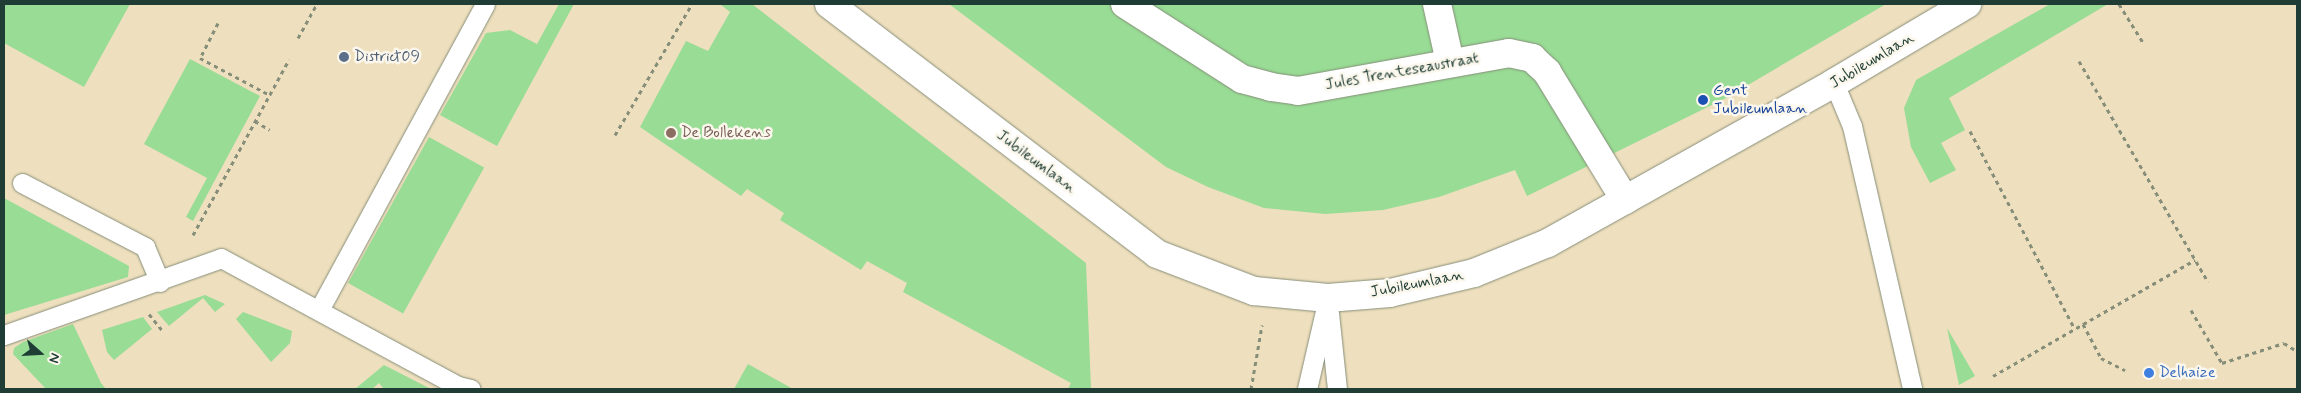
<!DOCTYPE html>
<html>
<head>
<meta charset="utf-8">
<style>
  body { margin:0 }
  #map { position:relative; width:2301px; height:393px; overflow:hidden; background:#eedfbe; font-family:Mynerve,sans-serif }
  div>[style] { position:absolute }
  .green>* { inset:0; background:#98dc95; transform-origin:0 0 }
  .path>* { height:3px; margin-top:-1.5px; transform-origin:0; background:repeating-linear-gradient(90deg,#868e79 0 4px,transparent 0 8px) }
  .roads { filter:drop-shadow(0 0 1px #868e79) drop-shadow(0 0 1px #868e79) }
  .service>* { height:19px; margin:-9.5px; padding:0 9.5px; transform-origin:9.5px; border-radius:9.5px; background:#fff }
  .pedestrian>* { height:28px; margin:-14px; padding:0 14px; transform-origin:14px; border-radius:14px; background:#fff }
  .minor>* { height:28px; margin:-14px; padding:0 14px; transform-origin:14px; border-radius:14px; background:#fff }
  .dots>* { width:14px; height:14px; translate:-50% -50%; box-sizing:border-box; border:2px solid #fbf7ec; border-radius:50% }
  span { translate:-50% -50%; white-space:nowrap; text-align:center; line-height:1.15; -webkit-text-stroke:5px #fbf7ec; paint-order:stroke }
  .service-label { font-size:16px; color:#4e5e75 }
  .left { translate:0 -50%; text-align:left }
  .street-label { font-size:16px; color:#1f3d34 }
  .transit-label { font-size:16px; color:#164399 }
  .education-label { font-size:16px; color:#785e54 }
  .shop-label { font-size:16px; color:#366cbe }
  .frame { position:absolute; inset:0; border:5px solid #1f3d34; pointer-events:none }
  .north { position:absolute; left:15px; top:328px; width:50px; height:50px; -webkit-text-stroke:4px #fbf7ec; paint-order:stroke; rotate:109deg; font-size:14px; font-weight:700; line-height:20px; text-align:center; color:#1f3d34 }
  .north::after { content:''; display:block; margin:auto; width:18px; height:22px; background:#1f3d34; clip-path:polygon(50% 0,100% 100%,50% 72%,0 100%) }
</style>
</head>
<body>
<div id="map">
  <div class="green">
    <div style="clip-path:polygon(4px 4px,86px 5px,130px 4px,84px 87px,4px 43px)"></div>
    <div style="clip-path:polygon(559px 4px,574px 4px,497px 146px,440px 115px,486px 33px,510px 30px,537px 44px)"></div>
    <div style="clip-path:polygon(720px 4px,752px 4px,1086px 263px,1091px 389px,1068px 389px,1071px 383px,903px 292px,907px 283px,867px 261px,861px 270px,780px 220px,784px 213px,747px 189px,741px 196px,640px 127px,686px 41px,708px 51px,730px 12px)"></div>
    <div style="clip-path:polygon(949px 4px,1886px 4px,1724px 99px,1527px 196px,1515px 170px,1439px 197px,1383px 210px,1325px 214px,1264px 208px,1208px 187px,1166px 167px)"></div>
    <div style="clip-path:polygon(2050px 4px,2108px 4px,1949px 98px,1965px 130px,1941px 143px,1956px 170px,1930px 183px,1911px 147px,1904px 108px,1916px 80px)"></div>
    <div style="clip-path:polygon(190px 59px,260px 96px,193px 221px,186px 217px,207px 178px,144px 144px)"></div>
    <div style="left:429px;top:137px;width:63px;height:167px;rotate:29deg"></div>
    <div style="clip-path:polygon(4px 198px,129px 266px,128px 277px,4px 315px)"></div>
    <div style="clip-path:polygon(205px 295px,225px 304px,215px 312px,203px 298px,169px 326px,157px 312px)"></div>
    <div style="clip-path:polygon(243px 312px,292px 331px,290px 343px,271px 362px,236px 319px)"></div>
    <div style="clip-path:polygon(143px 317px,152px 329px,114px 360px,107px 352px,102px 330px)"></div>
    <div style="clip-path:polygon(73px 324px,101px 383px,106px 389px,46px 389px,13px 354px,14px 348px,23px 342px)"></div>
    <div style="clip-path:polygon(1947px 328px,1975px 376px,1959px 385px)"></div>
    <div style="clip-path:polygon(748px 364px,793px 389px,734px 389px)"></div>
    <div style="clip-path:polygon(384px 365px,431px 389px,384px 389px,379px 383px,372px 389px,355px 389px)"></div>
  </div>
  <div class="path">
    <div style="left:2119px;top:4px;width:47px;rotate:58deg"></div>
    <div style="left:218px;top:23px;width:39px;rotate:117deg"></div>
    <div style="left:200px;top:58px;width:79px;rotate:27.9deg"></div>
    <div style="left:298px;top:38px;width:39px;rotate:-61deg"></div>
    <div style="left:2079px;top:61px;width:256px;rotate:59.7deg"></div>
    <div style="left:255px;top:121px;width:17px;rotate:31deg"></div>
    <div style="left:1970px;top:131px;width:224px;rotate:62.1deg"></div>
    <div style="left:615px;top:135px;width:152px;rotate:-59.6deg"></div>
    <div style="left:193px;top:235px;width:200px;rotate:-61.3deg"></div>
    <div style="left:2191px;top:310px;width:61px;rotate:59.7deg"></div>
    <div style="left:2222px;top:363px;width:65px;rotate:-17.9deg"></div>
    <div style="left:2284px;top:343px;width:15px;rotate:32deg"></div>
    <div style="left:149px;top:314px;width:22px;rotate:51deg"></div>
    <div style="left:2083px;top:324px;width:38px;rotate:62deg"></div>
    <div style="left:2101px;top:358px;width:27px;rotate:27deg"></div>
    <div style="left:1993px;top:376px;width:233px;rotate:-29.9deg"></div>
    <div style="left:1251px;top:389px;width:65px;rotate:-80.2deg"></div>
  </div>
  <div class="roads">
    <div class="service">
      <div style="left:1834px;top:83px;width:47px;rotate:67.3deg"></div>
      <div style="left:1852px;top:126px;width:270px;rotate:77.1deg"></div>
      <div style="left:22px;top:183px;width:139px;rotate:27.5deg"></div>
      <div style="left:145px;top:247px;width:38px;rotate:67deg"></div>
      <div style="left:319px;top:310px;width:348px;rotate:-61.5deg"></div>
      <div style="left:1329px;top:313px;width:76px;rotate:84deg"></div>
      <div style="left:4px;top:335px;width:230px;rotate:-19.5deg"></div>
      <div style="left:221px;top:258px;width:269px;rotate:28.4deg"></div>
      <div style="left:458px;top:386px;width:13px;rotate:13deg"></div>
      <div style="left:1307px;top:389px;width:93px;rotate:-77deg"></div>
    </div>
    <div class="pedestrian">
      <div style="left:1437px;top:4px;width:59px;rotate:77.4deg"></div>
    </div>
    <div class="minor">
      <div style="left:829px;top:4px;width:412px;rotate:37.3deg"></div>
      <div style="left:1157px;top:254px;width:104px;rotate:20.9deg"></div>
      <div style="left:1254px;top:291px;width:74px;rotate:5.4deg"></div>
      <div style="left:1328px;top:298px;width:62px;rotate:-4.6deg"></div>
      <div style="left:1390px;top:293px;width:86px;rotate:-13.4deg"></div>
      <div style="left:1474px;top:273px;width:80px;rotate:-22.1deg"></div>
      <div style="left:1548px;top:243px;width:328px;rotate:-29.2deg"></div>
      <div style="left:1834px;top:83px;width:155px;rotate:-30.7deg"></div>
      <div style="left:1125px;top:4px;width:139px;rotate:32.7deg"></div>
      <div style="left:1242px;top:79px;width:30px;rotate:15deg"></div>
      <div style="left:1271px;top:87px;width:27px;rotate:8deg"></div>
      <div style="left:1298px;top:91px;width:214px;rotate:-10.2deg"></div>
      <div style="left:1509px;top:53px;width:24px;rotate:12deg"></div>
      <div style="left:1532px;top:58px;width:21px;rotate:43deg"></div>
      <div style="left:1547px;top:72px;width:150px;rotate:58.6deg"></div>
    </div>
  </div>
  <div class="dots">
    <div style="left:344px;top:57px;background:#5c6f8a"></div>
    <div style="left:1703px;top:100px;background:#1a4fb4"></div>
    <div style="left:671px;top:133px;background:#8d6e63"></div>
    <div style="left:2149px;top:373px;background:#3f7fe0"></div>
  </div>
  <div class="service-label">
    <span class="left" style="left:354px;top:57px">District09</span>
  </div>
  <div class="street-label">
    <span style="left:1872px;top:61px;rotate:-31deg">Jubileumlaan</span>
    <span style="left:1402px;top:72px;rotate:-10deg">Jules Trenteseaustraat</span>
    <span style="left:1036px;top:162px;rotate:37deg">Jubileumlaan</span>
    <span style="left:1417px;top:284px;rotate:-11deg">Jubileumlaan</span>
  </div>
  <div class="transit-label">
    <span class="left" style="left:1713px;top:100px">Gent<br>Jubileumlaan</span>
  </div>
  <div class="education-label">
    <span class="left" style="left:681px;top:133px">De Bollekens</span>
  </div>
  <div class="shop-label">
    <span class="left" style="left:2159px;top:373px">Delhaize</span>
  </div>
  <div class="frame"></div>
  <div class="north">N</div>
</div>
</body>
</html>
